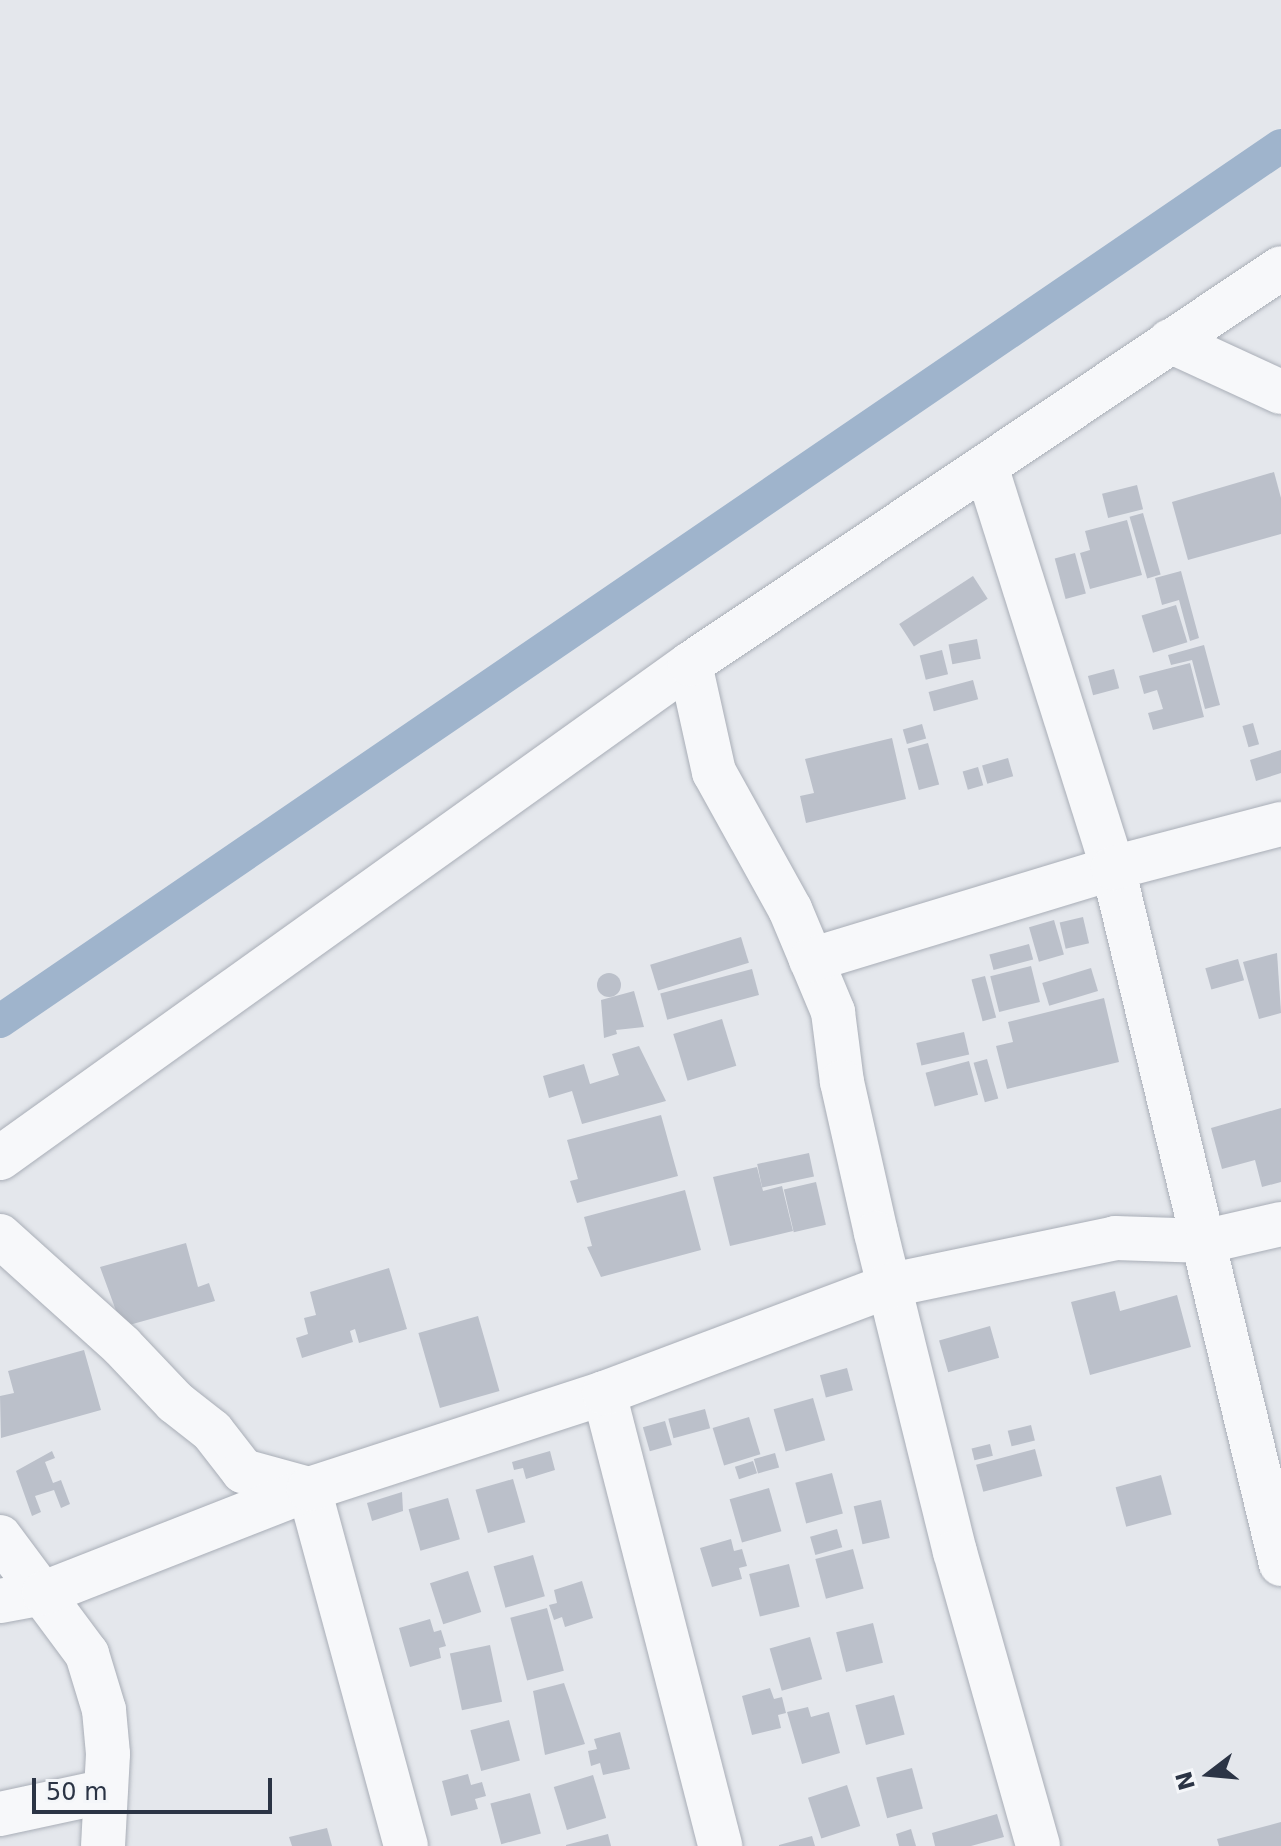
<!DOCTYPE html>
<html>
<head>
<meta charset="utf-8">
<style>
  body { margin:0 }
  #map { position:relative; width:1281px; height:1846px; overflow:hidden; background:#e4e7ec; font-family:"DejaVu Sans",sans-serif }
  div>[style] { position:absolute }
  .canal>* { height:34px; margin:-17px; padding:0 17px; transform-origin:17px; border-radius:17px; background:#9fb4cc }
  .building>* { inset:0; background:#bbc0ca; transform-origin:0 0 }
  .round { border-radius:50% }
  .roads { filter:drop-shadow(0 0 2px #a9aeb7) drop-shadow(0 0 2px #a9aeb7) }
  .minor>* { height:44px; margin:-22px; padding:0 22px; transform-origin:22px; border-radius:22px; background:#f7f8fa }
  span { translate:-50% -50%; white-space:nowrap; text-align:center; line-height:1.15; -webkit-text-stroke:6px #f4f6f9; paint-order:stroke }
  .north { position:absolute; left:1169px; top:1734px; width:80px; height:80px; -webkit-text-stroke:6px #f4f6f9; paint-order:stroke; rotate:254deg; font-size:22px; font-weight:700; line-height:32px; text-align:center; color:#2b3445 }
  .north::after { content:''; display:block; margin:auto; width:28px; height:36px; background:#2b3445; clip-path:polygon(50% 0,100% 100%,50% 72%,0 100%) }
  .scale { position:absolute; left:32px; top:1778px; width:240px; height:36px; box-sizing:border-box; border:4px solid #2b3445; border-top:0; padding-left:10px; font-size:24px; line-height:28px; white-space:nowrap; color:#2b3445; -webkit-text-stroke:6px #f4f6f9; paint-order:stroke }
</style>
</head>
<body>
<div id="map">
  <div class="canal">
    <div style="left:0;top:1021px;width:1551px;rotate:-34.34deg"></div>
  </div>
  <div class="building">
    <div style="clip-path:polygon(1274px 472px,1281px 498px,1281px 534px,1188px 560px,1172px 502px)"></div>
    <div style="left:1137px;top:485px;width:25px;height:36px;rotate:76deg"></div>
    <div style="left:1143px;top:513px;width:64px;height:14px;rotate:74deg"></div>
    <div style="clip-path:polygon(1127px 520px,1142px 575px,1090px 589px,1080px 553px,1090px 550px,1085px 531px)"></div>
    <div style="left:1075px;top:553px;width:42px;height:21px;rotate:75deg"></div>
    <div style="clip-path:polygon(1181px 571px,1199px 638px,1190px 641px,1179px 600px,1162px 605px,1155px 578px)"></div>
    <div style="left:973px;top:576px;width:27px;height:88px;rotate:57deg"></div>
    <div style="left:1176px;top:605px;width:39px;height:36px;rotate:73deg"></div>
    <div style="left:977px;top:639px;width:20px;height:29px;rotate:79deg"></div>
    <div style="clip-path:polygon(1204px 645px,1220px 705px,1205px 709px,1192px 660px,1171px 665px,1168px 655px)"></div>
    <div style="left:942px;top:650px;width:25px;height:23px;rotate:76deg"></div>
    <div style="clip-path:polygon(1190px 663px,1204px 717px,1153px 730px,1148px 713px,1163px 709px,1157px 690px,1144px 694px,1139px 676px)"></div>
    <div style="left:1114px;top:669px;width:20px;height:27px;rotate:75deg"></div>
    <div style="left:973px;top:680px;width:20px;height:46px;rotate:75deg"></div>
    <div style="left:1253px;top:723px;width:22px;height:11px;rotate:74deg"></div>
    <div style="left:922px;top:724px;width:15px;height:20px;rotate:74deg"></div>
    <div style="clip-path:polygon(892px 738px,906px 799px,806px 823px,800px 796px,814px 793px,805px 759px)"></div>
    <div style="left:928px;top:743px;width:43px;height:21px;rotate:75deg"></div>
    <div style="clip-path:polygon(1281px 750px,1281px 773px,1256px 781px,1250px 760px)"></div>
    <div style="left:1008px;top:758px;width:19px;height:27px;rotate:74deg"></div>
    <div style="left:978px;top:767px;width:19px;height:16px;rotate:74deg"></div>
    <div style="left:1083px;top:917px;width:27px;height:24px;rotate:77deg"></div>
    <div style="left:1054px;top:920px;width:36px;height:26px;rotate:74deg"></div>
    <div style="left:741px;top:937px;width:27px;height:95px;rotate:73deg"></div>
    <div style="left:1029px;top:944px;width:16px;height:41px;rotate:75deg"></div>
    <div style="clip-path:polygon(1277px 953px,1281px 1013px,1259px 1019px,1243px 962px)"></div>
    <div style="left:1238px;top:959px;width:22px;height:34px;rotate:74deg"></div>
    <div style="left:1031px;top:966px;width:37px;height:42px;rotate:76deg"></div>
    <div style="left:1091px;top:968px;width:24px;height:51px;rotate:73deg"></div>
    <div style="left:752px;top:969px;width:27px;height:95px;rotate:75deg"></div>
    <div class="round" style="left:597px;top:973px;width:24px;height:24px"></div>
    <div style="left:985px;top:976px;width:43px;height:14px;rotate:75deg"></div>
    <div style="clip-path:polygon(634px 991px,644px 1027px,616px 1030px,617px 1034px,604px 1038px,601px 1000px)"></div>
    <div style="clip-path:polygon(1104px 998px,1119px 1062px,1007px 1089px,996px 1046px,1013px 1042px,1008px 1022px)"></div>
    <div style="left:722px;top:1019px;width:49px;height:51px;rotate:73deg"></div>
    <div style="left:964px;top:1032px;width:23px;height:49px;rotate:77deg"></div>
    <div style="clip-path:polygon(639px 1046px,666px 1101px,582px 1124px,572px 1091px,549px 1098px,543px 1076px,584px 1064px,590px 1084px,619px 1075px,612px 1054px)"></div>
    <div style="left:987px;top:1059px;width:41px;height:14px;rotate:74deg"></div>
    <div style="left:969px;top:1061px;width:35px;height:45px;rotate:75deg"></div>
    <div style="clip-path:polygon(1281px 1108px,1281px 1182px,1262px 1187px,1255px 1160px,1222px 1169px,1211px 1128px)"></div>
    <div style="clip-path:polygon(661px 1115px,678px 1176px,577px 1203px,570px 1181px,578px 1179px,567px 1140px)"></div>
    <div style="left:809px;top:1153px;width:24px;height:53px;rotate:78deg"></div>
    <div style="clip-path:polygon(757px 1167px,763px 1191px,782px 1186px,793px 1231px,730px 1246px,713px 1177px)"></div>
    <div style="left:816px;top:1182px;width:44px;height:33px;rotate:77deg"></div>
    <div style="clip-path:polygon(685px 1190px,701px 1250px,601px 1277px,587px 1247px,592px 1246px,584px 1217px)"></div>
    <div style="clip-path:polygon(186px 1243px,198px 1287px,209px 1283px,215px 1301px,122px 1327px,100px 1267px)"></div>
    <div style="clip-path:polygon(389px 1268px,407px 1329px,359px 1343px,355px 1329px,350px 1331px,353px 1342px,302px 1358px,296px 1338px,308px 1334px,304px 1318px,316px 1315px,310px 1292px)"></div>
    <div style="clip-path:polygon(1115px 1291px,1120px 1311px,1177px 1295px,1191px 1347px,1090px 1375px,1071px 1302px)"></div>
    <div style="left:478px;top:1316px;width:78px;height:62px;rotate:74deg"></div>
    <div style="left:990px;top:1326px;width:33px;height:53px;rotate:74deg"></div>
    <div style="clip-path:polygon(84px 1350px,101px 1410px,1px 1438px,0 1396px,14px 1393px,8px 1371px)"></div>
    <div style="left:847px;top:1368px;width:23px;height:28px;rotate:75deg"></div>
    <div style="left:813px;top:1398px;width:44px;height:41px;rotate:74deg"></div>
    <div style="left:705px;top:1409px;width:20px;height:38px;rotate:75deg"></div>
    <div style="left:749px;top:1417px;width:39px;height:38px;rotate:73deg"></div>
    <div style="left:665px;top:1421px;width:25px;height:23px;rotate:74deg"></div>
    <div style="left:1031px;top:1425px;width:16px;height:24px;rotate:76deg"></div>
    <div style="left:990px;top:1444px;width:12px;height:19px;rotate:76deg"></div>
    <div style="left:1035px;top:1449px;width:28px;height:61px;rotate:75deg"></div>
    <div style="clip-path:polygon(52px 1451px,55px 1458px,45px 1462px,53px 1483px,61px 1480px,70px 1504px,61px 1508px,54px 1490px,35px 1496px,41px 1512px,32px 1516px,16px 1471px)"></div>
    <div style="clip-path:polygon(550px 1451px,555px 1470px,526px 1479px,523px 1468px,514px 1470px,512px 1462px)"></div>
    <div style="left:775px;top:1453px;width:15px;height:22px;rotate:74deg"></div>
    <div style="left:753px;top:1461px;width:13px;height:19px;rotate:72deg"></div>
    <div style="left:832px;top:1473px;width:42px;height:38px;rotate:75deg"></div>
    <div style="left:1161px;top:1475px;width:41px;height:47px;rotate:75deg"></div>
    <div style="left:513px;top:1479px;width:45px;height:39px;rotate:74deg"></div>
    <div style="left:769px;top:1488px;width:45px;height:41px;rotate:74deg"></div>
    <div style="clip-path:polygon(402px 1492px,403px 1511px,372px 1521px,367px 1503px)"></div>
    <div style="left:448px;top:1498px;width:43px;height:41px;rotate:74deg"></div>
    <div style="left:881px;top:1500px;width:39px;height:28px;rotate:77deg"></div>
    <div style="left:837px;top:1529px;width:19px;height:28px;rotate:74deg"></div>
    <div style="clip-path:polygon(731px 1539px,734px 1551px,742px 1549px,747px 1566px,739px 1568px,742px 1579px,712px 1587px,700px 1548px)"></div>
    <div style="left:853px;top:1549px;width:41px;height:39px;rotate:75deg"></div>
    <div style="left:533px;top:1555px;width:43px;height:41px;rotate:74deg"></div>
    <div style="left:789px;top:1564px;width:44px;height:41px;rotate:76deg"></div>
    <div style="left:468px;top:1571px;width:43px;height:40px;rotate:72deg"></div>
    <div style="clip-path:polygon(582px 1581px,593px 1618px,565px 1627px,562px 1617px,554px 1620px,549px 1605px,557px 1603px,554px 1590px)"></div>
    <div style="left:547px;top:1608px;width:65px;height:38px;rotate:75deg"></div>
    <div style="clip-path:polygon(430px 1619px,434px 1632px,441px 1630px,446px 1646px,439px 1648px,441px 1658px,410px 1667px,399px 1628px)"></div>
    <div style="left:873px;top:1623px;width:41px;height:38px;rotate:76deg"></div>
    <div style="left:810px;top:1637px;width:44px;height:42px;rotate:74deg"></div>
    <div style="left:490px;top:1645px;width:58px;height:41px;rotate:78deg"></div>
    <div style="clip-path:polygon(564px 1683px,585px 1744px,545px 1755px,533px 1691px)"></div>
    <div style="clip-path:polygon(770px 1688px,774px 1699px,782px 1697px,786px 1713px,778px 1715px,781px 1728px,752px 1735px,742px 1696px)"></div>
    <div style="left:894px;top:1695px;width:41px;height:40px;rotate:75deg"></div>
    <div style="clip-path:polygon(808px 1707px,811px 1717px,829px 1712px,840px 1753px,802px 1764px,787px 1712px)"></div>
    <div style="left:509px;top:1720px;width:42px;height:40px;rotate:75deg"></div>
    <div style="clip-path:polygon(620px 1732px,630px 1769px,603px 1775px,600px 1763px,591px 1766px,588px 1751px,597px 1749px,594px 1739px)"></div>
    <div style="left:912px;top:1768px;width:42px;height:37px;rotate:75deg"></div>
    <div style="clip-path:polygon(468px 1774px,471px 1785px,482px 1782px,486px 1796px,475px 1799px,478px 1809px,451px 1816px,442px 1781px)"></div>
    <div style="left:593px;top:1775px;width:45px;height:41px;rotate:73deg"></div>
    <div style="left:847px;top:1785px;width:43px;height:41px;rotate:72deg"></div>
    <div style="left:530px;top:1793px;width:42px;height:41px;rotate:75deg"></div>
    <div style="clip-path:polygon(997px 1814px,1004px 1837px,971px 1846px,935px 1846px,932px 1833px)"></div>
    <div style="clip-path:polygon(1281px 1822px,1281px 1846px,1219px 1846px,1217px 1839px)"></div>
    <div style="clip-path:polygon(327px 1828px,332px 1846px,292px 1846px,289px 1837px)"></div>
    <div style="clip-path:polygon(911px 1829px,916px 1846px,899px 1846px,896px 1834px)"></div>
    <div style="clip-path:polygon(608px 1834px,611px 1846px,566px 1846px,566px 1845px)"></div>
    <div style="clip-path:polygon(812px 1836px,815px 1846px,779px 1846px,779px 1845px)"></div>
  </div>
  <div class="roads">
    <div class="minor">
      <div style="left:1170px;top:341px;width:122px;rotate:24.7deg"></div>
      <div style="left:986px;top:466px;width:422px;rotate:72.5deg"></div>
      <div style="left:1113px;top:868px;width:716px;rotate:76.43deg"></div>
      <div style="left:690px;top:664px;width:111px;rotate:77.5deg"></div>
      <div style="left:714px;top:772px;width:157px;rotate:61deg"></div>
      <div style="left:790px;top:909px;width:112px;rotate:67.3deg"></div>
      <div style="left:833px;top:1012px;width:71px;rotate:82.7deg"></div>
      <div style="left:842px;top:1082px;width:155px;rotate:77.3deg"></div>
      <div style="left:876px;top:1233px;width:329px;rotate:76.1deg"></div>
      <div style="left:955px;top:1552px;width:305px;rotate:74.2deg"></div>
      <div style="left:811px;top:960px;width:316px;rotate:-16.9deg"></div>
      <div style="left:1113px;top:868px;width:174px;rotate:-14.7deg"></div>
      <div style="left:0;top:1158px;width:849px;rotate:-35.6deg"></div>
      <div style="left:690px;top:664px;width:711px;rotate:-33.82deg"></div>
      <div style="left:0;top:1236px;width:164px;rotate:42deg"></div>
      <div style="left:122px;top:1346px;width:77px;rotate:46.6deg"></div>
      <div style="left:175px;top:1402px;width:47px;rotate:38.1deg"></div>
      <div style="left:212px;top:1431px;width:51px;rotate:52.2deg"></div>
      <div style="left:243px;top:1471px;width:68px;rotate:15.3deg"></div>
      <div style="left:309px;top:1489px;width:370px;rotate:74.8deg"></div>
      <div style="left:604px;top:1393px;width:468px;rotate:75.6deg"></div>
      <div style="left:0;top:1537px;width:146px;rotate:53.4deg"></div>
      <div style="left:87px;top:1654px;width:59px;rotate:73.1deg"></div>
      <div style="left:104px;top:1710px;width:44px;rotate:84.8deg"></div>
      <div style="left:108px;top:1754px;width:92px;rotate:93.1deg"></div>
      <div style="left:0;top:1601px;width:45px;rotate:-10.3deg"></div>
      <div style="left:44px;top:1593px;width:285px;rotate:-21.4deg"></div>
      <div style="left:309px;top:1489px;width:310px;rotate:-18deg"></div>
      <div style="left:604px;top:1393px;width:307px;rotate:-20.6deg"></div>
      <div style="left:891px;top:1285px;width:229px;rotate:-11.8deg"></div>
      <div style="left:1115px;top:1238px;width:92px;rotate:1.9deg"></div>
      <div style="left:1207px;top:1241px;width:76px;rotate:-12.9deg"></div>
      <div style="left:0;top:1814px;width:108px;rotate:-12.2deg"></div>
    </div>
  </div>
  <div class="north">N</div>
  <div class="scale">50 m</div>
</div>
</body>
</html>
